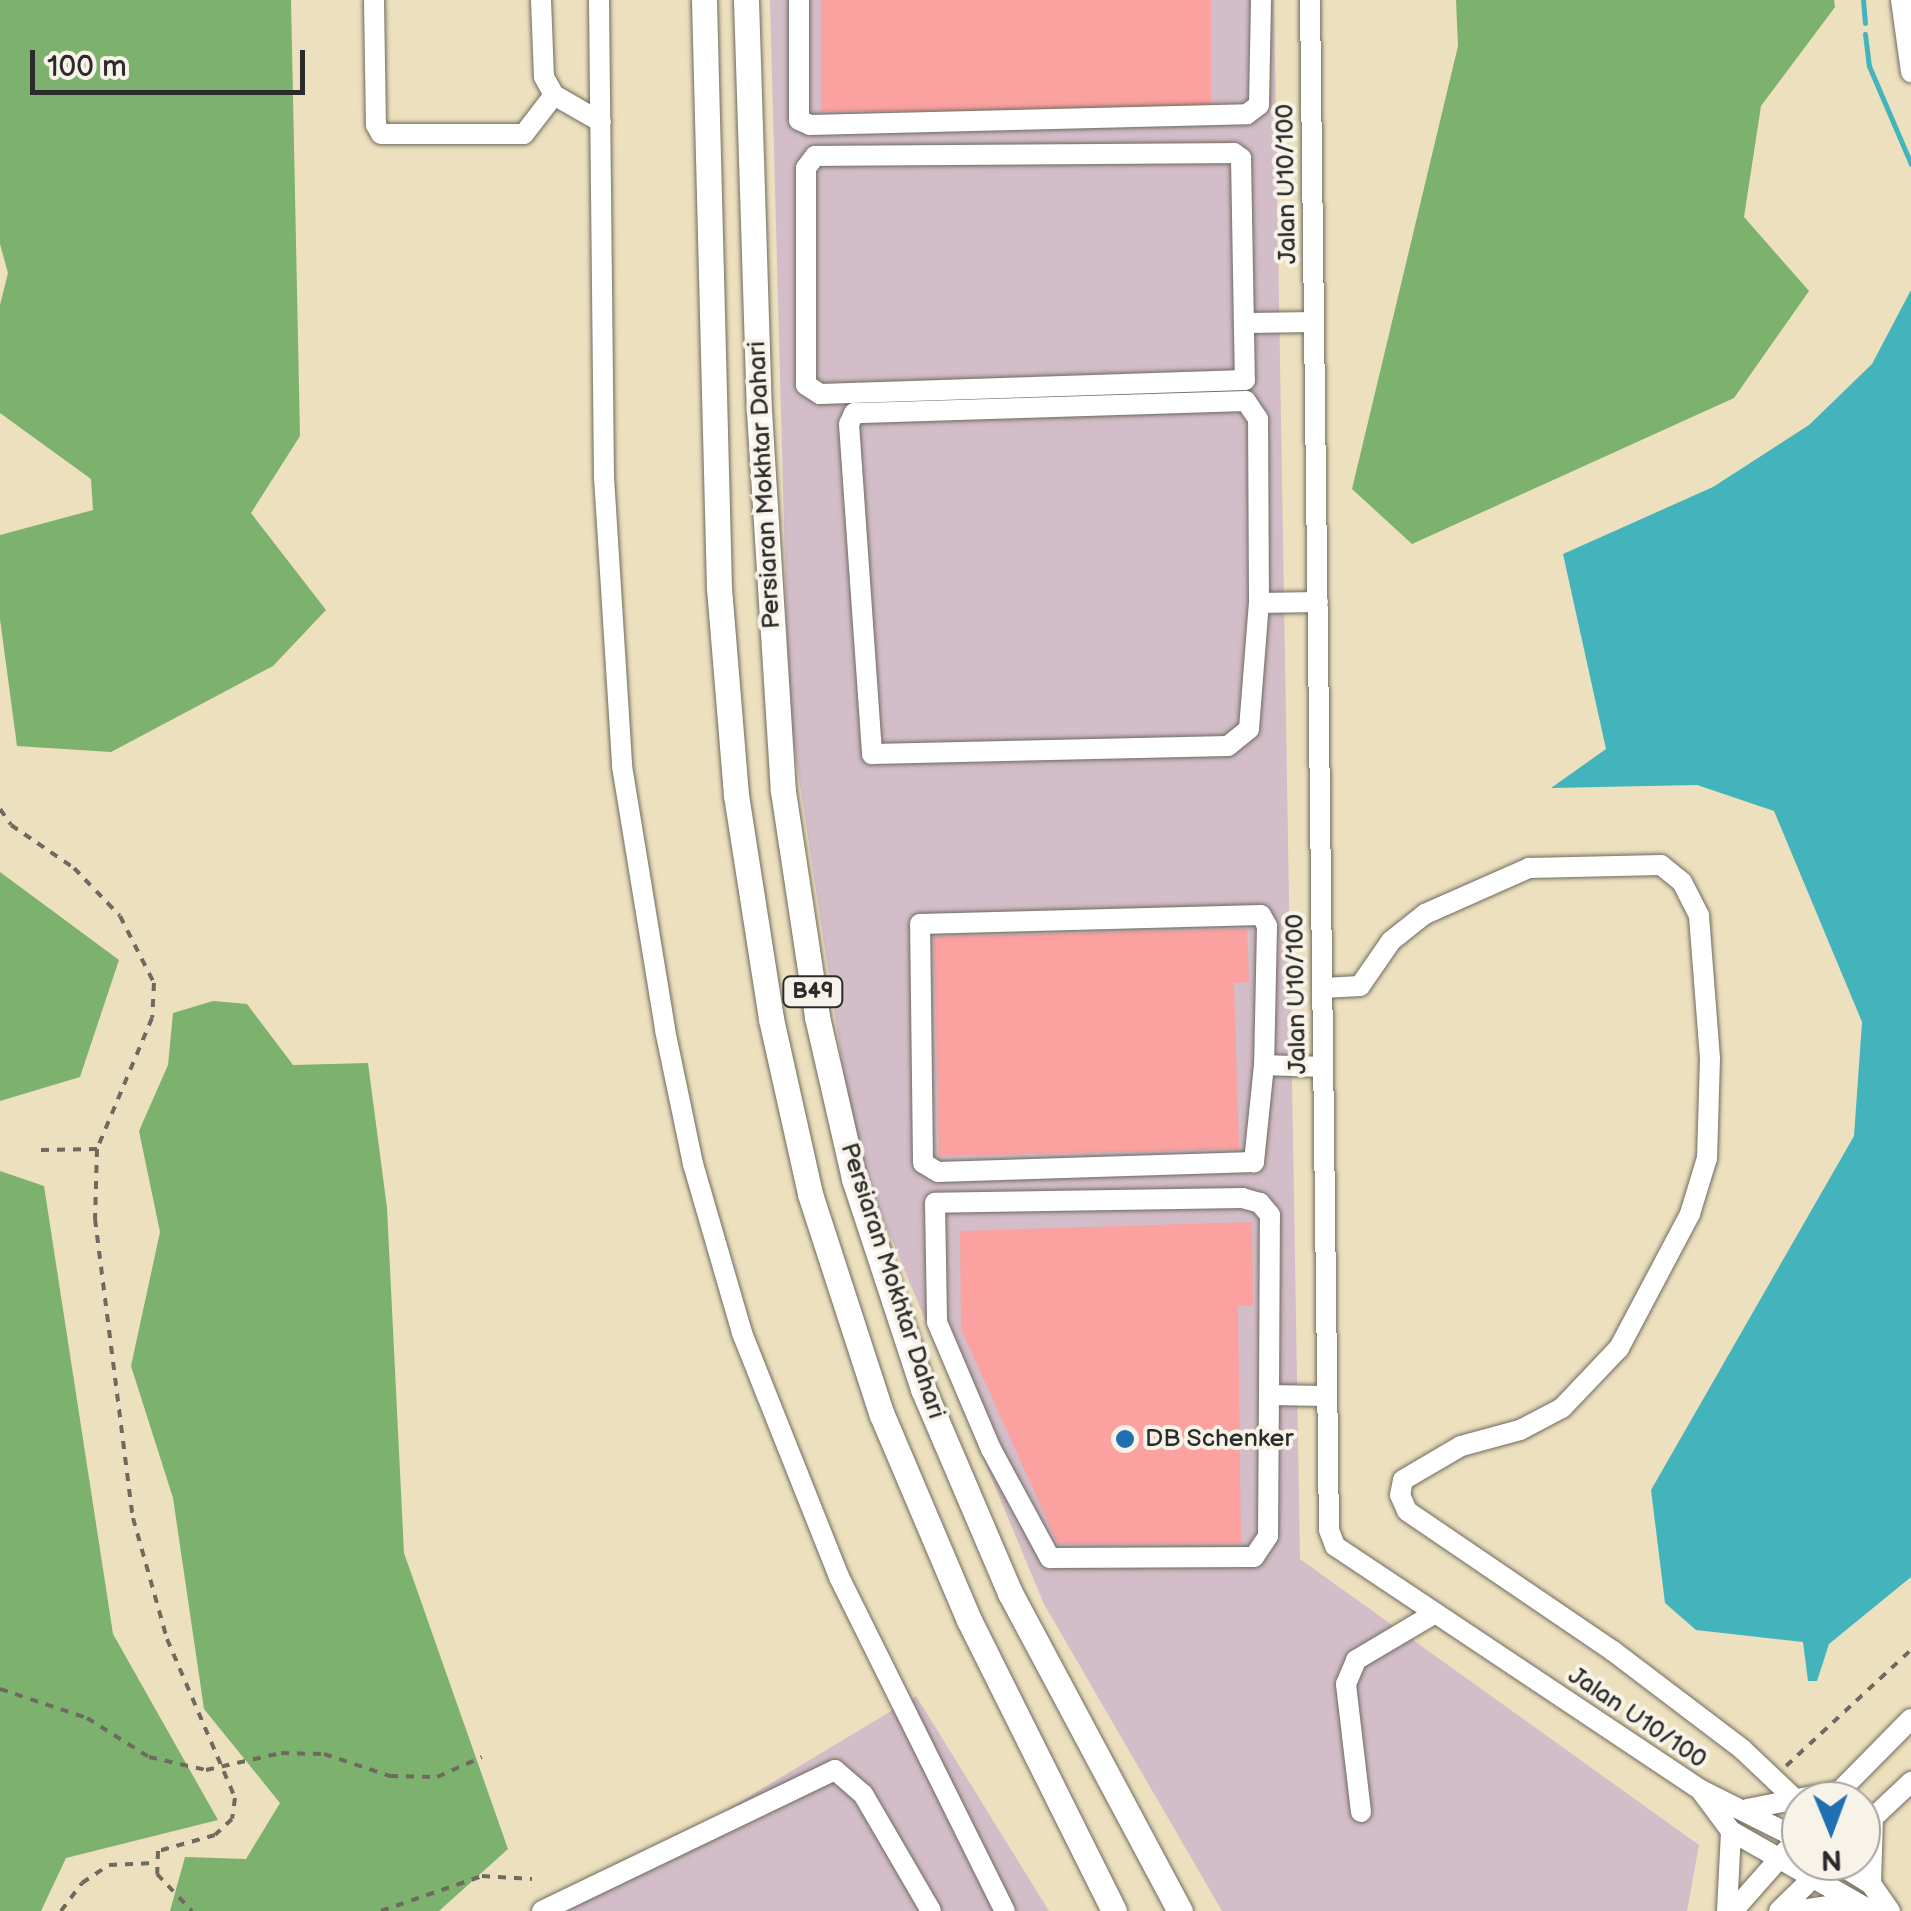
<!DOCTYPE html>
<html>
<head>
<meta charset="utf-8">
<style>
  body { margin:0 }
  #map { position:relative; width:1911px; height:1911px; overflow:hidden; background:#ece0be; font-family:"Balsamiq Sans",sans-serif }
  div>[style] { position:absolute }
  .industrial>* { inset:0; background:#d2bdc8 }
  .forest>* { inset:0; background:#7cb16e }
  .water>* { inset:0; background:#44b4bc }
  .stream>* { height:5px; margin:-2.5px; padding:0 2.5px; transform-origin:2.5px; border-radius:2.5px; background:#44b4bc }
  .building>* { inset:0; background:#fba19f; transform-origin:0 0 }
  .path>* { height:4px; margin-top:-2px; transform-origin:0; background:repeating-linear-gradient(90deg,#6f6a5e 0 8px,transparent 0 16px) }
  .roads { filter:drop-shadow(0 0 2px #6f6a5e) drop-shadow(0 0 2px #6f6a5e) }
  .minor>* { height:20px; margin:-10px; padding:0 10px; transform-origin:10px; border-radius:10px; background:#fff }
  .major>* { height:25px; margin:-12.5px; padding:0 12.5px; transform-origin:12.5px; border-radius:12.5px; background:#fff }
  .dots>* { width:28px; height:28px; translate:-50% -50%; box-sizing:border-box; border:5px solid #f7f3e8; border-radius:50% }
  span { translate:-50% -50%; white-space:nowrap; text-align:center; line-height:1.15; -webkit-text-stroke:8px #f7f3e8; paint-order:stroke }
  .shield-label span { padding:2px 8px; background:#f7f3e8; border:2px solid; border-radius:8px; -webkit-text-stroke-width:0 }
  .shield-label { font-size:22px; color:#2b2b2b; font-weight:700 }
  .street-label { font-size:25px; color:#2b2b2b }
  .poi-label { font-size:25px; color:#2b2b2b }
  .left { translate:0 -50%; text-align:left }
  .north { position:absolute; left:1781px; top:1781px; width:100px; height:100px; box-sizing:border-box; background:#f7f3e8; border:2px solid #a5a39c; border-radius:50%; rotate:179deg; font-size:28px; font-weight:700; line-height:40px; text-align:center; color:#2b2b2b }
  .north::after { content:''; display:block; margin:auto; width:35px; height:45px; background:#1f6fb2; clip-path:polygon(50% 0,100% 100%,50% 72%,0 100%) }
  .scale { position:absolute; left:30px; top:50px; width:275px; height:45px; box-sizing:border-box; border:5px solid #2b2b2b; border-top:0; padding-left:12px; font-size:30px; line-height:35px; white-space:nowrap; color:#2b2b2b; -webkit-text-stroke:8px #f7f3e8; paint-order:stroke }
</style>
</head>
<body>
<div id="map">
  <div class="industrial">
    <div style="clip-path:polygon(770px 0,1274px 0,1300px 1559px,1699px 1845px,1687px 1911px,1222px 1911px,1044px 1604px,856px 1154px,789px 713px)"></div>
    <div style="clip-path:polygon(916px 1696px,1049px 1911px,559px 1911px)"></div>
  </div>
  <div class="forest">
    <div style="clip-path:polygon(0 0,291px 0,300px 436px,251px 513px,326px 610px,273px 666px,111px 752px,17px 746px,0 619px,0 535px,93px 510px,91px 479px,0 413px,0 305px,8px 273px,0 244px)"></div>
    <div style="clip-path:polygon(1456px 0,1834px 0,1835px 7px,1761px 106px,1744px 217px,1809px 291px,1734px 398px,1412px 544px,1352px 489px,1458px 46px)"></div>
    <div style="clip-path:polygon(0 872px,119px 960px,80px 1077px,0 1101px)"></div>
    <div style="clip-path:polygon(213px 1001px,247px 1004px,293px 1065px,368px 1063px,387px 1208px,404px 1553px,508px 1849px,439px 1911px,170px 1911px,185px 1857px,246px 1859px,280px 1803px,204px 1709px,173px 1498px,131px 1366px,160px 1232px,139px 1131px,168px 1065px,173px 1013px)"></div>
    <div style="clip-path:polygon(0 1171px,44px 1186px,113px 1634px,218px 1820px,66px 1858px,41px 1911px,0 1911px)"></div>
  </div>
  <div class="water">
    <div style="clip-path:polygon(1911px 290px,1911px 1577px,1829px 1644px,1817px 1681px,1808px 1681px,1803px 1642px,1696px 1630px,1665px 1603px,1651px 1490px,1854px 1136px,1862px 1022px,1774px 811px,1697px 785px,1551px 788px,1606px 749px,1563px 554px,1713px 487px,1809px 425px,1872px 364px)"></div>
  </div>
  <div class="stream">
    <div style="left:1863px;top:0;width:23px;rotate:85deg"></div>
    <div style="left:1865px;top:34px;width:32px;rotate:83deg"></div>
    <div style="left:1869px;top:66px;width:107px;rotate:66.8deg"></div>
  </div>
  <div class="building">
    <div style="left:821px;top:0;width:390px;height:111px"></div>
    <div style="clip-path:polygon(1247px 929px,1249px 982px,1234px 983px,1239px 1149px,939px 1156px,934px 937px)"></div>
    <div style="clip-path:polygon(1252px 1222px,1253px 1306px,1238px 1306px,1241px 1543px,1058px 1544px,961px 1329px,960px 1231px)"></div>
  </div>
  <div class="path">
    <div style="left:0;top:809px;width:19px;rotate:55deg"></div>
    <div style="left:11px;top:825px;width:76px;rotate:34.3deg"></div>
    <div style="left:74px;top:868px;width:66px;rotate:46.2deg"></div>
    <div style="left:120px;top:916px;width:75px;rotate:63.1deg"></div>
    <div style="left:154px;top:983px;width:35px;rotate:93deg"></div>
    <div style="left:152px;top:1018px;width:142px;rotate:112.8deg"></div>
    <div style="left:97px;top:1149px;width:70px;rotate:91.6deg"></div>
    <div style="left:95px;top:1219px;width:301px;rotate:82.8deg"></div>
    <div style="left:133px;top:1518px;width:126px;rotate:74.3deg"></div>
    <div style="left:167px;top:1639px;width:173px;rotate:66.8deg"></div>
    <div style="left:235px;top:1798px;width:21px;rotate:98deg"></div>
    <div style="left:232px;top:1819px;width:23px;rotate:137deg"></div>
    <div style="left:215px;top:1835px;width:59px;rotate:164.3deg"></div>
    <div style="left:158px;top:1851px;width:23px;rotate:92deg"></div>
    <div style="left:157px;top:1874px;width:51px;rotate:46.6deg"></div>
    <div style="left:41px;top:1150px;width:56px;rotate:-1deg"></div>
    <div style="left:0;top:1689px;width:92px;rotate:18.4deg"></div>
    <div style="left:87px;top:1718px;width:73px;rotate:32.2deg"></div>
    <div style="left:149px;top:1757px;width:58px;rotate:12.8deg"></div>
    <div style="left:206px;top:1770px;width:77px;rotate:-12.8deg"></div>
    <div style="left:281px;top:1753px;width:43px;rotate:1.3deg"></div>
    <div style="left:324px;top:1754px;width:70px;rotate:18.4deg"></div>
    <div style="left:390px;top:1776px;width:47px;rotate:1.2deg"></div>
    <div style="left:437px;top:1777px;width:49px;rotate:-24deg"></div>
    <div style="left:1786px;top:1766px;width:171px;rotate:-42.9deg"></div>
    <div style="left:61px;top:1911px;width:35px;rotate:-53deg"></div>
    <div style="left:82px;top:1883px;width:32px;rotate:-34deg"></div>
    <div style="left:109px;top:1865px;width:46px;rotate:-2.5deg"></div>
    <div style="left:381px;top:1911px;width:107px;rotate:-19.1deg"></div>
    <div style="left:482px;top:1876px;width:50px;rotate:3.4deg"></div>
  </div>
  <div class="roads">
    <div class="minor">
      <div style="left:374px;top:0;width:125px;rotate:89.1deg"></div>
      <div style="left:376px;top:125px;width:10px;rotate:61deg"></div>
      <div style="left:381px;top:134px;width:143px"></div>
      <div style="left:524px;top:134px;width:49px;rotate:-52.4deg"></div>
      <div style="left:554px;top:95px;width:54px;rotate:29.9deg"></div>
      <div style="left:541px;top:0;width:77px;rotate:87.8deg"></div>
      <div style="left:544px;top:77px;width:21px;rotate:61deg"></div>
      <div style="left:599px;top:0;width:477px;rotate:89.4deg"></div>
      <div style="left:604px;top:477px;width:290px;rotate:86.4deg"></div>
      <div style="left:622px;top:766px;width:267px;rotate:80.7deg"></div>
      <div style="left:665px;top:1030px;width:137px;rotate:78.2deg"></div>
      <div style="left:693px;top:1164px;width:176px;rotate:73.8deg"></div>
      <div style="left:742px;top:1333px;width:263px;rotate:68.3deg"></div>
      <div style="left:839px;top:1577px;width:373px;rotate:63.6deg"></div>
      <div style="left:799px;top:0;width:120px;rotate:90deg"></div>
      <div style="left:799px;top:120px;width:12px;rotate:24deg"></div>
      <div style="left:810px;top:125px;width:437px;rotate:-1.4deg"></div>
      <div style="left:1247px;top:114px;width:15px;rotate:-37deg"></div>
      <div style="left:1259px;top:105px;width:105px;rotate:-88.9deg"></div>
      <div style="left:1310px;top:0;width:1530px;rotate:89.29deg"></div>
      <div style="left:1329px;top:1530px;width:17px;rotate:69deg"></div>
      <div style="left:1335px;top:1546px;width:440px;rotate:33.7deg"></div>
      <div style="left:1701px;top:1790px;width:112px;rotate:26.6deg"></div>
      <div style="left:1901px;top:0;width:73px;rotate:82.1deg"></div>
      <div style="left:1234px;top:153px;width:9px;rotate:36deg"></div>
      <div style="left:1241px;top:158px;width:222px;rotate:89deg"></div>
      <div style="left:1245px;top:380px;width:425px;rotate:178.1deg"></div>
      <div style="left:820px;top:394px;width:17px;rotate:-147deg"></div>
      <div style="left:806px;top:385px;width:217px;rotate:-90deg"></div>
      <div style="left:806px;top:168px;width:15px;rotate:-53deg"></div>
      <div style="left:815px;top:156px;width:419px;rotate:-0.4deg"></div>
      <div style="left:1248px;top:323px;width:66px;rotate:-0.9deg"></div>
      <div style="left:1259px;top:603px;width:184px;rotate:-90.3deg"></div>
      <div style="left:1258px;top:419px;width:22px;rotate:-124deg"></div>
      <div style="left:1246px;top:401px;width:392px;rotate:178.2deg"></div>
      <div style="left:854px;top:413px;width:12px;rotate:114deg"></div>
      <div style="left:849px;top:424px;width:331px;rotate:86deg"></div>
      <div style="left:872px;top:754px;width:356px;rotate:-1.3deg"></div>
      <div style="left:1228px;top:746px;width:27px;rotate:-39deg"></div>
      <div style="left:1249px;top:729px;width:126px;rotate:-85.5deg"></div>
      <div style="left:1259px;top:603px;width:59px;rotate:-1deg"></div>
      <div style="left:1261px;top:915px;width:13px;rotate:61deg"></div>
      <div style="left:1267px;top:926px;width:139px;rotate:91.2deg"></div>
      <div style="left:1264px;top:1065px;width:98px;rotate:95.9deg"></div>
      <div style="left:1254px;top:1162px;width:316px;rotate:178.2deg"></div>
      <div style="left:938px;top:1172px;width:17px;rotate:-149deg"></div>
      <div style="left:923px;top:1163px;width:239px;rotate:-90.7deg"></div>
      <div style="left:920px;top:924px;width:341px;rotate:-1.5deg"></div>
      <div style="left:1323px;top:988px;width:37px;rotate:-3deg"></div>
      <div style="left:1360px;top:986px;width:55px;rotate:-55.4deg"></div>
      <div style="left:1391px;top:941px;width:43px;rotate:-38.5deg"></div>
      <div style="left:1425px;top:914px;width:114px;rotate:-23.9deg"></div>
      <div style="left:1529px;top:868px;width:132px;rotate:-1.3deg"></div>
      <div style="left:1661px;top:865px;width:27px;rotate:39deg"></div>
      <div style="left:1682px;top:882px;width:38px;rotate:63deg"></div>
      <div style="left:1699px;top:916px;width:142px;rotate:85.6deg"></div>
      <div style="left:1710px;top:1058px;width:100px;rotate:91.7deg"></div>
      <div style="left:1707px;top:1158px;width:59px;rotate:106.9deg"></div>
      <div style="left:1690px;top:1214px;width:152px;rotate:117.9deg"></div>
      <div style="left:1619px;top:1348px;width:83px;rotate:133.5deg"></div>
      <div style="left:1562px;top:1408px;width:47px;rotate:152.4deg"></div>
      <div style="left:1520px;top:1430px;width:61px;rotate:164.8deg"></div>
      <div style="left:1461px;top:1446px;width:67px;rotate:149.6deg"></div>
      <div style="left:1403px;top:1480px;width:15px;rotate:101deg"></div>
      <div style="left:1400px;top:1495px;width:17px;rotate:66deg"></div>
      <div style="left:1407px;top:1511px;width:249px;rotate:34.2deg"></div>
      <div style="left:1613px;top:1651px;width:162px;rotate:37.2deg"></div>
      <div style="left:1742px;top:1749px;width:76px;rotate:43.4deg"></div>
      <div style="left:1264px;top:1065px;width:59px;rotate:1.9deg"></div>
      <div style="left:1269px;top:1395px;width:180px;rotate:-89.7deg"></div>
      <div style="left:1270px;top:1215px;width:16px;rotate:-130deg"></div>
      <div style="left:1260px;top:1203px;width:18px;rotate:-164deg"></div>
      <div style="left:1243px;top:1198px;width:308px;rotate:179.1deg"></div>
      <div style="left:935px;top:1203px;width:119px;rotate:89deg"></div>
      <div style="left:937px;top:1322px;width:138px;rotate:67deg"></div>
      <div style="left:991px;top:1449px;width:124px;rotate:61.6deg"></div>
      <div style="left:1050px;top:1558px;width:204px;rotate:-0.3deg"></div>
      <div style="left:1254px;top:1557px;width:25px;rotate:-56deg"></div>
      <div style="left:1268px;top:1536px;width:141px;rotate:-89.6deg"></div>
      <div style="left:1269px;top:1395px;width:56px;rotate:1deg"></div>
      <div style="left:1702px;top:1792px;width:49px;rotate:53.4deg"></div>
      <div style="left:1731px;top:1831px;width:161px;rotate:29.7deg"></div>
      <div style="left:1830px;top:1801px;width:115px;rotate:-45.4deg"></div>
      <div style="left:1747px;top:1809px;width:93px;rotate:-11.2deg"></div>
      <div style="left:1361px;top:1812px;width:129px;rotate:-96.7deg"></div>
      <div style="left:1346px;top:1684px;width:26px;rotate:-67deg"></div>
      <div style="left:1356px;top:1660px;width:92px;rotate:-30.7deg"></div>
      <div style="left:1861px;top:1829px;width:69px;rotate:-43.2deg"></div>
      <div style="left:1834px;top:1861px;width:44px;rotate:31.9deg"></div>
      <div style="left:1871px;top:1884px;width:33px;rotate:55deg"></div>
      <div style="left:1871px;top:1884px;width:67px;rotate:-88.3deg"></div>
      <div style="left:542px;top:1911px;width:325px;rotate:-25.7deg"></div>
      <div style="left:835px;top:1770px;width:37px;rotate:41deg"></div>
      <div style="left:863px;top:1794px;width:135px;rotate:59.8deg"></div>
      <div style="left:1727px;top:1911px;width:80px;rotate:-87.1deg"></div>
      <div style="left:1733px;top:1911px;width:103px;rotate:-48.6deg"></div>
      <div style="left:1779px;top:1911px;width:71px;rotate:-44.4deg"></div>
      <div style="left:1795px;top:1911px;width:54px;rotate:-8.6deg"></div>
    </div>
    <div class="major">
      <div style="left:704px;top:0;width:588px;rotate:88.54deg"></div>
      <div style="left:719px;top:588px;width:208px;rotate:85.3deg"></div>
      <div style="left:736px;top:795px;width:227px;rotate:81.1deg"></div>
      <div style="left:771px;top:1019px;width:179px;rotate:77.4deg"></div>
      <div style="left:810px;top:1194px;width:232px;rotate:72deg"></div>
      <div style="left:882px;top:1415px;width:223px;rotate:67deg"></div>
      <div style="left:969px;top:1620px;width:325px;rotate:63.5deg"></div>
      <div style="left:746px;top:0;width:411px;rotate:88.2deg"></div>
      <div style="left:759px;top:411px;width:381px;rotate:86.4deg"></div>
      <div style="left:783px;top:791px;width:229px;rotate:81.4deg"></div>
      <div style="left:817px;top:1017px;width:166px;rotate:77.1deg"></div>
      <div style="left:854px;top:1179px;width:221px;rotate:71.8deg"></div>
      <div style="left:923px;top:1389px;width:222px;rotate:66.9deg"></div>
      <div style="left:1010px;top:1593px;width:361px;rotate:61.9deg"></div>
    </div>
  </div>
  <div class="dots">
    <div style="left:1125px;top:1439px;background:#1f6fb2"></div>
  </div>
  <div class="shield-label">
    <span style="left:813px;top:992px">B49</span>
  </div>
  <div class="street-label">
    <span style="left:1287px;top:184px;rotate:-91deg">Jalan U10/100</span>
    <span style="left:765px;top:485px;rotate:-93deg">Persiaran Mokhtar Dahari</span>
    <span style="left:1297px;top:994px;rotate:-91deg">Jalan U10/100</span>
    <span style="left:892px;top:1281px;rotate:72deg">Persiaran Mokhtar Dahari</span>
    <span style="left:1637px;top:1718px;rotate:34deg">Jalan U10/100</span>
  </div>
  <div class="poi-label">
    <span class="left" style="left:1145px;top:1439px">DB Schenker</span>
  </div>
  <div class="north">N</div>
  <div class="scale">100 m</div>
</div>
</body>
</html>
